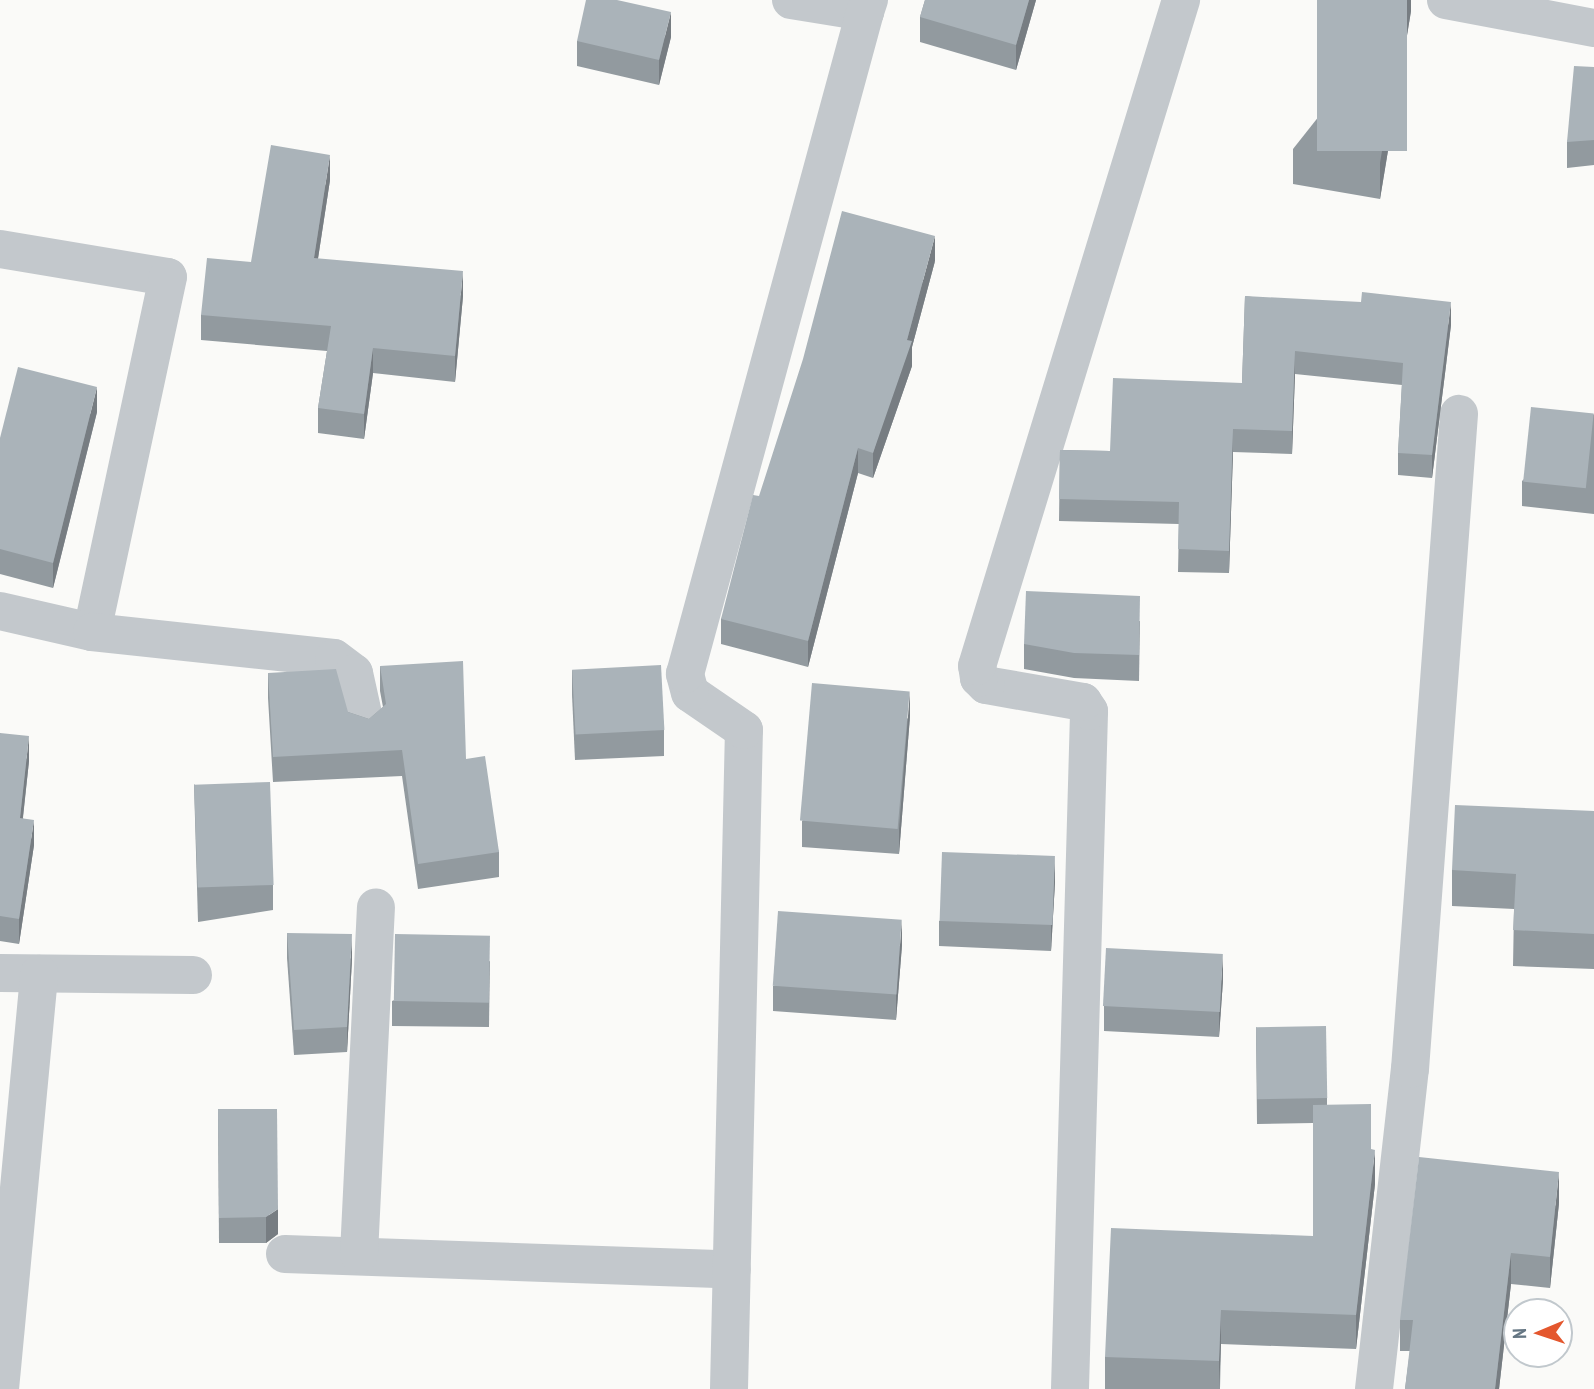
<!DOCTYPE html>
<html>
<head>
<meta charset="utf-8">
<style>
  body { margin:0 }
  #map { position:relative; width:1594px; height:1389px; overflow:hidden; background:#fafaf8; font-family:"PT Sans Narrow",sans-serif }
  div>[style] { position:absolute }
  .minor>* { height:38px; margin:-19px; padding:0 19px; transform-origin:19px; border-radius:19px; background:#c3c8cc }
  .wall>* { inset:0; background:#929a9f }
  .shaded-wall>* { inset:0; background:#777d82 }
  .building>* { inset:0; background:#aab3b9; transform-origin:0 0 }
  span { translate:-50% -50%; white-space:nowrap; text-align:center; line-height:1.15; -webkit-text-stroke:7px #fff; paint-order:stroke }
  .north { position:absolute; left:1503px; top:1298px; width:70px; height:70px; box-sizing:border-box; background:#fff; border:2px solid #c1c8cd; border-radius:50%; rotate:268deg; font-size:19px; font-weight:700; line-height:28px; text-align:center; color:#657683 }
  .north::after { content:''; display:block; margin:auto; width:24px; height:32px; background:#e4572e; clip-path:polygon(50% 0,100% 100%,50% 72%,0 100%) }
</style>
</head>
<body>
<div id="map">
  <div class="minor">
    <div style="left:791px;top:0;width:75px;rotate:9.2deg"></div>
    <div style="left:865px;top:12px;width:13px;rotate:-72deg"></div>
    <div style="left:1446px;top:0;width:151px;rotate:10.7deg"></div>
    <div style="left:0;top:249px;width:170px;rotate:9.5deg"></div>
    <div style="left:168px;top:277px;width:363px;rotate:102.1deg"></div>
    <div style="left:0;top:611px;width:94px;rotate:12.9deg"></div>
    <div style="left:92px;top:632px;width:243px;rotate:6.1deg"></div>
    <div style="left:334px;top:658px;width:25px;rotate:37deg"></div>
    <div style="left:354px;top:673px;width:51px;rotate:77.6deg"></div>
    <div style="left:0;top:973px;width:193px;rotate:0.6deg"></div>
    <div style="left:285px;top:1254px;width:447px;rotate:2deg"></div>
    <div style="left:359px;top:1254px;width:347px;rotate:-87.2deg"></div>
    <div style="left:0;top:1389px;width:417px;rotate:-84.6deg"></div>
    <div style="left:729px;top:1389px;width:659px;rotate:-88.7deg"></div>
    <div style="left:744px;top:730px;width:65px;rotate:-145.6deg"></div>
    <div style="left:690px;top:693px;width:20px;rotate:-105deg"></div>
    <div style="left:685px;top:674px;width:686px;rotate:-74.79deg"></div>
    <div style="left:1070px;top:1389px;width:678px;rotate:-88.39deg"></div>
    <div style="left:1089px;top:711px;width:11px;rotate:-124deg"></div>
    <div style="left:1083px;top:702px;width:98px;rotate:-170.1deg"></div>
    <div style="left:986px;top:685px;width:10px;rotate:-135deg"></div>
    <div style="left:979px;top:678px;width:12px;rotate:-99deg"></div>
    <div style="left:977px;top:666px;width:697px;rotate:-72.97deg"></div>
    <div style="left:1374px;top:1389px;width:322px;rotate:-83.6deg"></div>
    <div style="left:1410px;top:1069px;width:657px;rotate:-85.72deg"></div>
  </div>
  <div class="wall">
    <div style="clip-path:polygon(925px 0,1036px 0,1016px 70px,920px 42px,920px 17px)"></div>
    <div style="clip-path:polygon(1411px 0,1411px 11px,1380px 199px,1293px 184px,1293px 149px)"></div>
    <div style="clip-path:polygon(671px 37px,659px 85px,577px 66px,577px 41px)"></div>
    <div style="clip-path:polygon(1594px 67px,1594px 165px,1567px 168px,1567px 142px)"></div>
    <div style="clip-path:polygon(330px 180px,318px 259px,463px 296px,455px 382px,373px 373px,364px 439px,318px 433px,318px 408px,327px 351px,201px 340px,201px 315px)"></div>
    <div style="clip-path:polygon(935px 261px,912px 347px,912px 366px,873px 478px,858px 473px,808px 667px,721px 644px,721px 619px)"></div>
    <div style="clip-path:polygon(1245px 296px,1451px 325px,1432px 478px,1398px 475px,1398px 453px,1402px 385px,1295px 374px,1292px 454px,1233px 452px,1229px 573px,1178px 572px,1179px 524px,1059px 521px,1060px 450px,1110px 451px,1242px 383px)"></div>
    <div style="clip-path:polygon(97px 412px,53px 588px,0 574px,0 438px)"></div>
    <div style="clip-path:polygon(1594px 414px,1594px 514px,1522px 506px,1522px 481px)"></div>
    <div style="clip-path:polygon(1140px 621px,1139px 681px,1074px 678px,1024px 669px,1024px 644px)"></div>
    <div style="clip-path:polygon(380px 666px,466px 759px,499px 852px,499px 877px,418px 889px,402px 776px,273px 782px,268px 698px,268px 673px,348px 712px,369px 719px,383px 707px,380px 691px)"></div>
    <div style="clip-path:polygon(572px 670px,664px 730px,664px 756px,575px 760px,572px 695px)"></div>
    <div style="clip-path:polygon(910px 716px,899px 854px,802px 847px,802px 821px)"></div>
    <div style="clip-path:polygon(0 733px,29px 761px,23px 818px,34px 845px,19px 944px,0 941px)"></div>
    <div style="clip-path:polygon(194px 784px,273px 885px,273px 910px,198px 922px)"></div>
    <div style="clip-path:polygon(1594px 811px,1594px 969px,1513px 966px,1514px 909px,1452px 906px,1452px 870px)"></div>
    <div style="clip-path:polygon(1055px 882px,1051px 951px,939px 946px,939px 921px)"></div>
    <div style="clip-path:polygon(287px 933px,352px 959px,347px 1052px,294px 1055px,287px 958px)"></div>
    <div style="clip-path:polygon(902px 945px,896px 1020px,773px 1011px,773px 986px)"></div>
    <div style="clip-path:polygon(490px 961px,489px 1027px,392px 1026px,392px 1001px)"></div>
    <div style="clip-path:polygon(1223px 980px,1219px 1037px,1104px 1031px,1104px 1006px)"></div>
    <div style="clip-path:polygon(1256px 1027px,1327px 1098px,1327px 1105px,1371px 1149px,1375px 1184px,1356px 1349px,1221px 1344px,1220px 1389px,1105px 1389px,1105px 1357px,1313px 1236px,1313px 1123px,1257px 1124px)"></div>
    <div style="clip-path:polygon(218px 1109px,278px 1234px,266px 1243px,219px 1243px)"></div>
    <div style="clip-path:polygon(1559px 1203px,1550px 1288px,1511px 1284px,1499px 1389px,1405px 1389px,1410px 1351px,1400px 1351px,1400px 1320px)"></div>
  </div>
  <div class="shaded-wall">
    <div style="clip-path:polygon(1029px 0,1036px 0,1016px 70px,1016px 45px)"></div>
    <div style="clip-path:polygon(1407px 0,1411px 0,1411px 11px,1380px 199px,1380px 163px)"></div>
    <div style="clip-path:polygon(671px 12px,671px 37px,659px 85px,659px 60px)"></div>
    <div style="clip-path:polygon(330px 155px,330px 180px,314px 284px,314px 258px)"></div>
    <div style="clip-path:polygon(935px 236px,935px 261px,912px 347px,912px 366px,873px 478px,873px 453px,907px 340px)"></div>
    <div style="clip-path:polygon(463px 271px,463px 296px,455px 382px,455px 356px)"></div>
    <div style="clip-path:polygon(1451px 302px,1451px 325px,1432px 478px,1432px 455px)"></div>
    <div style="clip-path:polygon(373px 348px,373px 373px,364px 439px,364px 414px)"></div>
    <div style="clip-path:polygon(1295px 351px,1295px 374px,1292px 454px,1292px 431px)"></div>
    <div style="clip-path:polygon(97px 387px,97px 412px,53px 588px,53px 563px)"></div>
    <div style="clip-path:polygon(1233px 429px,1233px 452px,1229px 573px,1229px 551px)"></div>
    <div style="clip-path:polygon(858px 448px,858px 473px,808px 667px,808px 641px)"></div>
    <div style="clip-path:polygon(910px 691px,910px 716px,899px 854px,899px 829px)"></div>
    <div style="clip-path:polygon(29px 736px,29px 761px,20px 843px,20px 818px)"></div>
    <div style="clip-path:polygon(34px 820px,34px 845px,19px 944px,19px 919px)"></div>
    <div style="clip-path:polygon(1055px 856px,1055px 882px,1051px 951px,1051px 926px)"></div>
    <div style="clip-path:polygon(902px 920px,902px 945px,896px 1020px,896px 995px)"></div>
    <div style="clip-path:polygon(352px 934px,352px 959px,347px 1052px,347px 1027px)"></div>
    <div style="clip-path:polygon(1223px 955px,1223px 980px,1219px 1037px,1219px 1012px)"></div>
    <div style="clip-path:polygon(1375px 1150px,1375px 1184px,1356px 1349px,1356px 1315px)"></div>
    <div style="clip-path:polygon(1559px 1172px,1559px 1203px,1550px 1288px,1550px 1257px)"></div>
    <div style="clip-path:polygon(278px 1209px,278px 1234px,266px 1243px,266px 1217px)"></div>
    <div style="clip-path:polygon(1511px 1253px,1511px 1284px,1499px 1389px,1495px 1389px)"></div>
    <div style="clip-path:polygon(1221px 1310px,1221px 1344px,1219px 1389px,1219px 1361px)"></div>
  </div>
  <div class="building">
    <div style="clip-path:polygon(586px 0,617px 0,671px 12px,659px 60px,577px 41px)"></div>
    <div style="clip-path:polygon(925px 0,1029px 0,1016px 45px,920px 17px)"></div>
    <div style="left:1317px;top:0;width:90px;height:151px"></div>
    <div style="clip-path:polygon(1574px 66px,1594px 67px,1594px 140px,1567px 142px)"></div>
    <div style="clip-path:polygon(271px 145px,330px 155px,314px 258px,463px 271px,455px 356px,373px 348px,364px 414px,318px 408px,331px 326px,201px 315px,207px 258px,251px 262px)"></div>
    <div style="clip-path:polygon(842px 211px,935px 236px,907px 340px,912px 341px,873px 453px,858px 448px,808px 641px,721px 619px,753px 495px,759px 496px,803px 359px)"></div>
    <div style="clip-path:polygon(1362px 292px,1451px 302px,1432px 455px,1398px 453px,1403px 363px,1295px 351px,1292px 431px,1233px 429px,1229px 551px,1178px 549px,1179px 502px,1059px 499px,1060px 450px,1110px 451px,1113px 378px,1242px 383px,1245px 296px,1361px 302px)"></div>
    <div style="clip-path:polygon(18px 367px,97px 387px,53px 563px,0 549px,0 438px)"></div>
    <div style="left:1531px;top:407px;width:63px;height:75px;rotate:6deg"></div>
    <div style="clip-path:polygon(1026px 591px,1140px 596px,1139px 655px,1074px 653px,1024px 644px)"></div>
    <div style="clip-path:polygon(463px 661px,466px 759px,485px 756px,499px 852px,418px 864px,402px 750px,273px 757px,268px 673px,336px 669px,348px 712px,369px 719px,386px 704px,380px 666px)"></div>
    <div style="left:661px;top:665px;width:65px;height:89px;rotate:87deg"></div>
    <div style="left:812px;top:683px;width:98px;height:138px;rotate:5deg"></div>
    <div style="clip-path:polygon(0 733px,29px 736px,20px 818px,34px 820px,19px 919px,0 916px)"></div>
    <div style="left:270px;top:782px;width:103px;height:76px;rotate:88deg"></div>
    <div style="clip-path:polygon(1455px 805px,1594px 811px,1594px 934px,1513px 930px,1516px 874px,1452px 870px)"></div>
    <div style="left:942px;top:852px;width:113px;height:69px;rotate:2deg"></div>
    <div style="left:778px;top:911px;width:124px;height:75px;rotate:4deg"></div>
    <div style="clip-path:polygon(287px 933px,352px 934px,347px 1027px,294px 1030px)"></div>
    <div style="left:395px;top:934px;width:95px;height:67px;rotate:1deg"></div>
    <div style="left:1106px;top:948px;width:117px;height:58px;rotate:3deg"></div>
    <div style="left:1326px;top:1026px;width:72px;height:70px;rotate:89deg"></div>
    <div style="clip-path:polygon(1371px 1104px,1371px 1149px,1375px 1150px,1356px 1315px,1221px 1310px,1219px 1361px,1105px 1357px,1111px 1228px,1313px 1236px,1313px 1105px)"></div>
    <div style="clip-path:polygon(218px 1109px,277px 1109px,278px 1209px,266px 1217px,219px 1218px)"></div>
    <div style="clip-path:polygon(1419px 1157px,1559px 1172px,1550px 1257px,1511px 1253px,1495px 1389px,1405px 1389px,1413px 1320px,1400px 1320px)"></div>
  </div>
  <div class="north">N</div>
</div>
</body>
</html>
